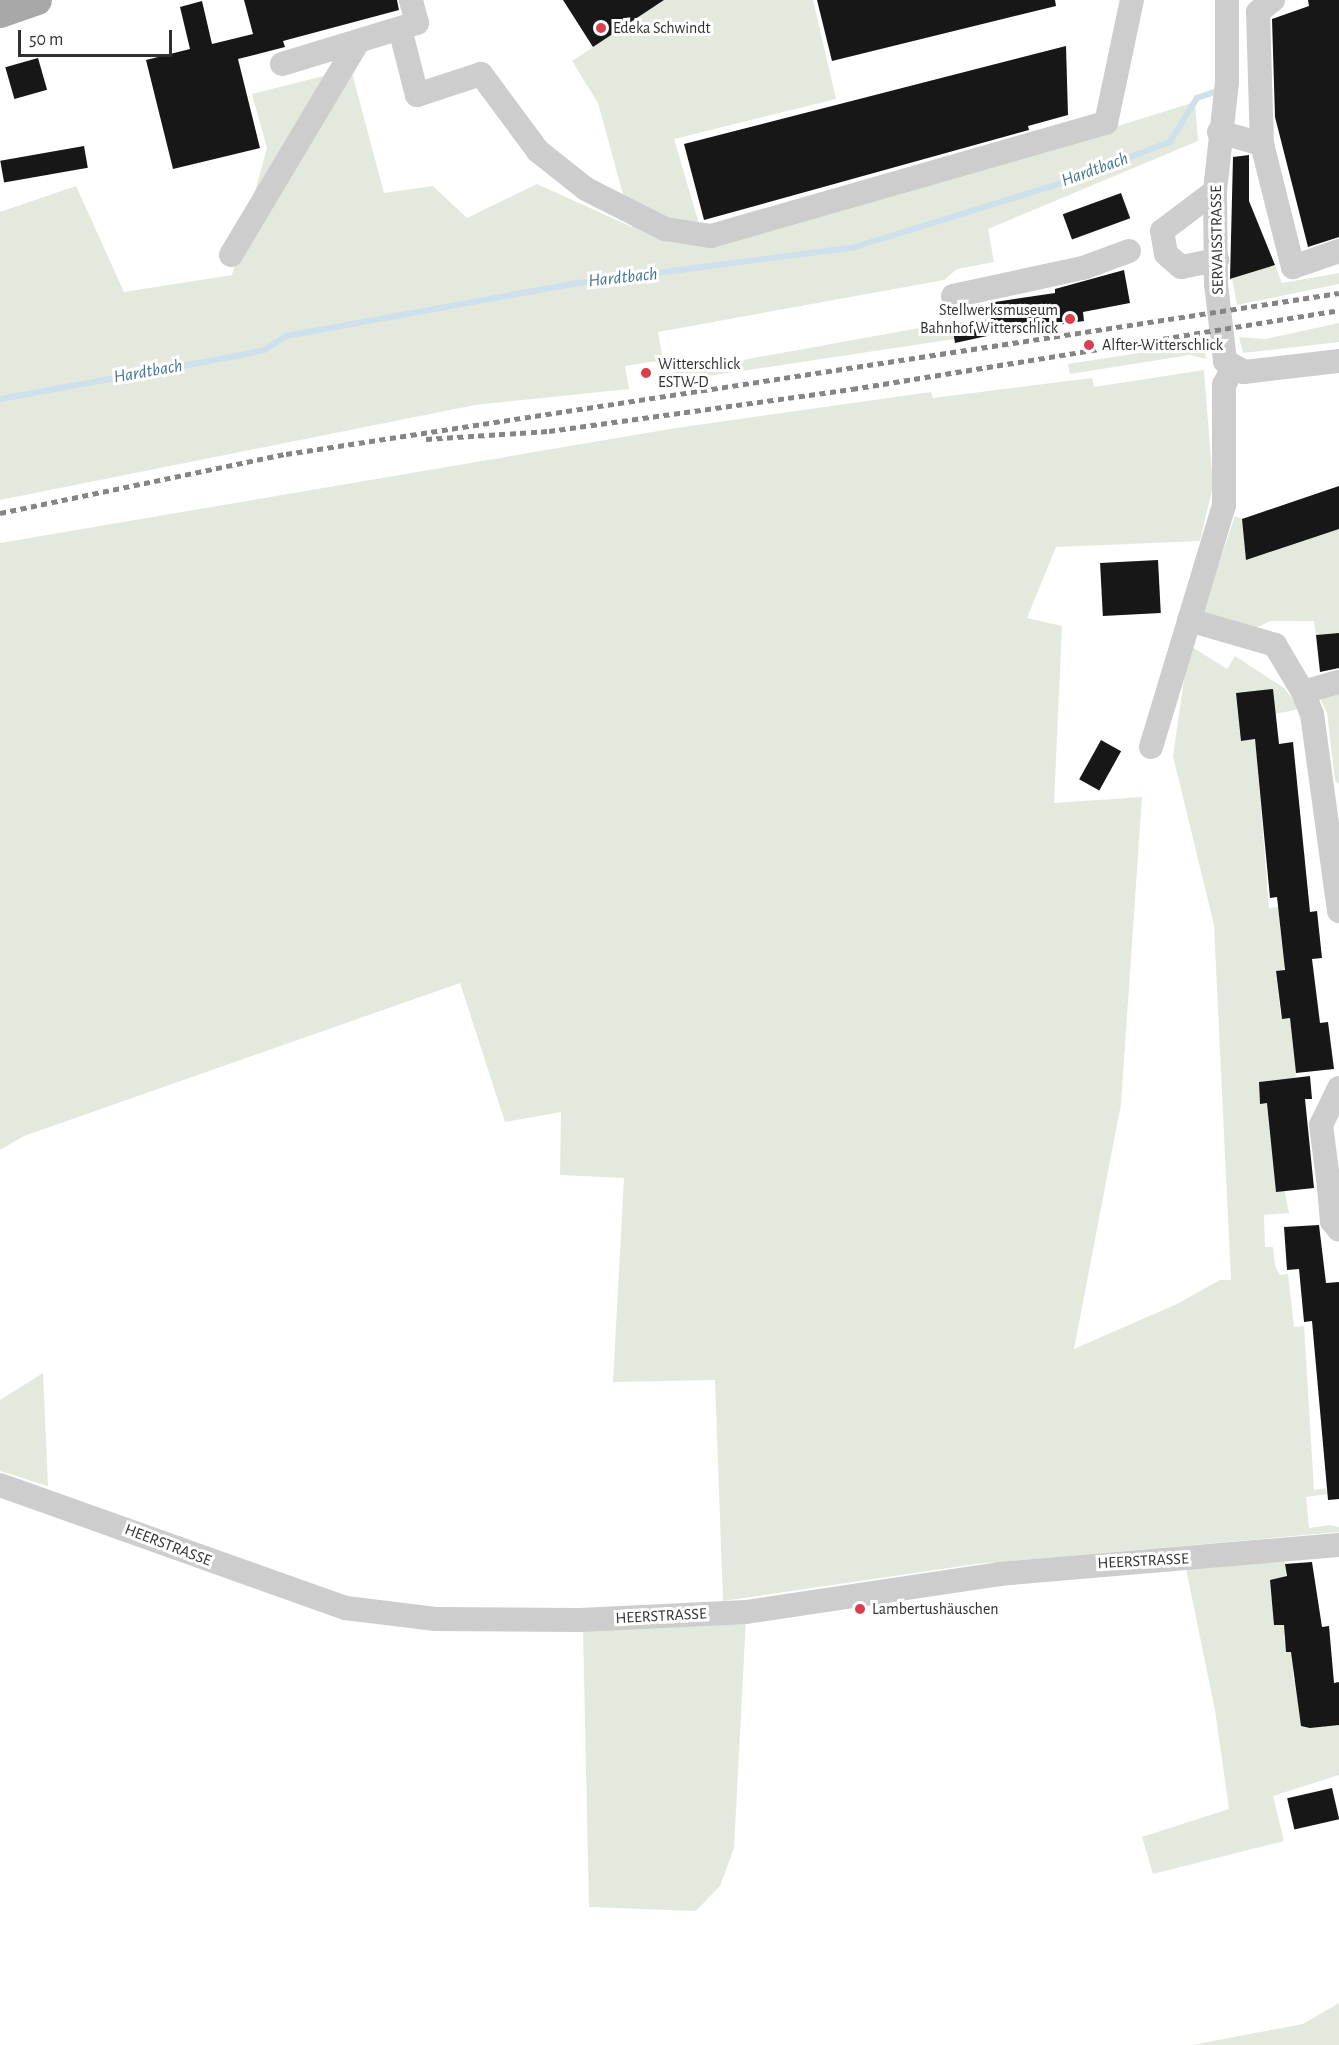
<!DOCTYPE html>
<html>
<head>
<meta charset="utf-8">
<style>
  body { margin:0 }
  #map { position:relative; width:1339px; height:2045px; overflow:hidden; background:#fff; font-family:"Alegreya Sans",sans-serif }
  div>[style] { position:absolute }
  .green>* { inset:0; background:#e4e9dd }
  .stream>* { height:6px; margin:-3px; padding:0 3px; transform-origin:3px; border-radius:3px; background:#cde0eb }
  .building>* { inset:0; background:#171717; transform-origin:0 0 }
  .minor>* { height:24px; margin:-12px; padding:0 12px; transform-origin:12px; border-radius:12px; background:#cdcdcd }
  .major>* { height:30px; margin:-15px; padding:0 15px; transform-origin:15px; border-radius:15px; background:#a8a8a8 }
  .rail>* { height:4.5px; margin-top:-2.25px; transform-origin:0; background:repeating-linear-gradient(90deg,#858585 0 6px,transparent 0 10.5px) }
  .dots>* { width:16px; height:16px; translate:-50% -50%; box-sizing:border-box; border:3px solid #fff; border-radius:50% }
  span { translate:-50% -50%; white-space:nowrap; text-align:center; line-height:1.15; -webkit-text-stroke:6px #fff; paint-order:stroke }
  .poi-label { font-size:16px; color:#303030 }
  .left { translate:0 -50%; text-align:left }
  .right { translate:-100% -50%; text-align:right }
  .street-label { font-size:16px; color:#303030 }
  .water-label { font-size:18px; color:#43738e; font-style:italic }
  .scale { position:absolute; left:18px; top:30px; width:154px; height:27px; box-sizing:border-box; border:3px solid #303030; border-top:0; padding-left:8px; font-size:18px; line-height:21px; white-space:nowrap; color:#303030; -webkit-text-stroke:4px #fff; paint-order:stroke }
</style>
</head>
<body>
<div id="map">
  <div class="green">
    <div style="clip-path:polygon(664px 0,813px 0,836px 99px,674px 139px,705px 244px,1009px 160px,1195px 102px,1198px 141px,988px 229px,994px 262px,957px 269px,944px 280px,658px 332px,663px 360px,625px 366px,629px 389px,475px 405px,0 500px,0 212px,76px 186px,124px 292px,232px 275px,267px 148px,252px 94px,351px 69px,384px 193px,433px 186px,467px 218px,537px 184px,632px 227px,598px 103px,572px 61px)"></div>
    <div style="clip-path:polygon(1275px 265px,1282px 283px,1339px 273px,1339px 284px,1237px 305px,1232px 279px)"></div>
    <div style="clip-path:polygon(973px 321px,974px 336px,655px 384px,665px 374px,952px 322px,954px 334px)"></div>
    <div style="clip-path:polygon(1339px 323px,1339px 342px,1243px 353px,1239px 337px,1265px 339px)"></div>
    <div style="clip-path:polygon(1204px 343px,1206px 359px,1190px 355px,1070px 374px,1068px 364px)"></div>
    <div style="clip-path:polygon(1204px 370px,1213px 486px,1200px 541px,1056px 547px,1027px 618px,1062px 626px,1054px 803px,1142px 797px,1121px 1104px,1074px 1349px,1177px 1304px,1220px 1280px,1231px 1280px,1214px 925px,1173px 756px,1189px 645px,1227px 669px,1235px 656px,1284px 688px,1300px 709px,1275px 714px,1241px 741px,1254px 739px,1256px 747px,1269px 908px,1278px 907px,1284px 963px,1284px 970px,1276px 972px,1281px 1018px,1290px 1018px,1296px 1073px,1295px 1078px,1259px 1082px,1260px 1103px,1267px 1103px,1289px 1213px,1264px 1215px,1265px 1247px,1273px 1247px,1275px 1266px,1280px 1275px,1288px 1274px,1294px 1327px,1304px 1326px,1314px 1490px,1326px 1488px,1327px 1494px,1306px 1497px,1309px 1528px,1330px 1525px,1339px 1527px,1339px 1532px,976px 1564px,723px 1601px,715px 1380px,613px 1382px,624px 1178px,560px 1175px,561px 1112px,505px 1122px,460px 983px,24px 1136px,0 1150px,0 543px,676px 428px,931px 392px,933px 398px,1092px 378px,1094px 387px)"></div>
    <div style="clip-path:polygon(1235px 516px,1242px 519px,1246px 559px,1339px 529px,1339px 633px,1316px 635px,1314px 621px,1270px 621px,1249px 631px,1201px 616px)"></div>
    <div style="clip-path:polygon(1339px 688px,1339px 784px,1335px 781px,1327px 713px,1318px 694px)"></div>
    <div style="clip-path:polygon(43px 1373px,48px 1486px,0 1471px,0 1400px)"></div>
    <div style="clip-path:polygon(1285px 1561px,1286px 1576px,1270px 1581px,1271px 1598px,1280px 1597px,1274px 1625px,1292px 1624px,1284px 1635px,1286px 1652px,1293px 1652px,1293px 1680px,1310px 1678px,1299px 1708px,1301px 1725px,1339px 1725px,1339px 1775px,1273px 1796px,1284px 1841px,1153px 1874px,1142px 1837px,1229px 1809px,1215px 1710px,1186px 1569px)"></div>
    <div style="clip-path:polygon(746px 1619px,734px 1848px,720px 1886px,696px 1911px,589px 1907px,583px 1629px)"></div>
    <div style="clip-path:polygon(1339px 2003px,1339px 2045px,1192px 2045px,1303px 2024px)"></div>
  </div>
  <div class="stream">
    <div style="left:0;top:399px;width:246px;rotate:-10.3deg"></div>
    <div style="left:242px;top:355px;width:23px;rotate:-13deg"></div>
    <div style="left:264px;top:350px;width:26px;rotate:-32deg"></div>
    <div style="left:286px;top:336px;width:298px;rotate:-10.3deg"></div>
    <div style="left:579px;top:283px;width:278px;rotate:-7.4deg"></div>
    <div style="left:855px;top:247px;width:217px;rotate:-17.2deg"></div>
    <div style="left:1062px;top:183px;width:116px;rotate:-20.8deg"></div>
    <div style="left:1170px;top:142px;width:52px;rotate:-58.5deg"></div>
    <div style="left:1197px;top:98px;width:18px;rotate:-19deg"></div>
  </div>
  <div class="building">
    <div style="clip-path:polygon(244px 0,397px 0,399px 10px,283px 41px,285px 47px,238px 59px,260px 148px,173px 169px,146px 60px,190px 49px,180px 7px,202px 1px,212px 44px,253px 34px)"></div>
    <div style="clip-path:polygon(563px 0,664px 0,593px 47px)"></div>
    <div style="clip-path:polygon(817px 0,1055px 0,1056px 6px,832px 61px)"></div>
    <div style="clip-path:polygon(1308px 0,1339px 0,1339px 237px,1308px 247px,1275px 117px,1272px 19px,1309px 6px)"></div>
    <div style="clip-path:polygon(1066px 46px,1068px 115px,1028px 126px,1029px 130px,704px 220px,684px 144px)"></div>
    <div style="left:38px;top:58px;width:33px;height:34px;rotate:74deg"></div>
    <div style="left:84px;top:146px;width:22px;height:85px;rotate:80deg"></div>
    <div style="clip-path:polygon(1249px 155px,1249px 201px,1275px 265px,1230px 279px,1233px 157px)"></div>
    <div style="left:1121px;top:193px;width:27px;height:62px;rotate:70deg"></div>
    <div style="clip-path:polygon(1124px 270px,1130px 303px,1083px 312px,1084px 321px,1057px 325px,1056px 321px,955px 343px,952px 324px,991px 319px,988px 303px,1055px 293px,1055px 289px)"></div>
    <div style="clip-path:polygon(1339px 486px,1339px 529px,1246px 560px,1242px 519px)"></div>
    <div style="left:1158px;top:560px;width:53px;height:58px;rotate:87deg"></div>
    <div style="clip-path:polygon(1339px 633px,1339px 668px,1320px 672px,1316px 635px)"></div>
    <div style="clip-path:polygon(1273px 689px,1279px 744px,1293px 742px,1310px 912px,1317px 911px,1322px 958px,1312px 959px,1320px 1023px,1328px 1022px,1334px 1069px,1296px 1073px,1290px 1018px,1282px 1019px,1276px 971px,1285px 970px,1277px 897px,1270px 898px,1255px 739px,1241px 741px,1236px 693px)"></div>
    <div style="left:1101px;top:740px;width:23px;height:45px;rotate:29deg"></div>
    <div style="clip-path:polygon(1310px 1076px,1312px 1099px,1305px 1099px,1314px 1188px,1276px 1192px,1267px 1103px,1260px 1104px,1259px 1082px)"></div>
    <div style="clip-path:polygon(1319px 1225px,1326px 1283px,1339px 1282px,1339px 1499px,1328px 1500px,1312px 1321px,1304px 1322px,1299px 1269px,1287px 1270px,1284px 1227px)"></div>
    <div style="clip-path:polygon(1312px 1562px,1322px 1627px,1329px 1626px,1334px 1683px,1339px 1682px,1339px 1725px,1310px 1728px,1301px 1726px,1291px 1652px,1286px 1652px,1284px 1625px,1274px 1625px,1270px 1580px,1287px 1576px,1285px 1564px)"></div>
    <div style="left:1332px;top:1788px;width:32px;height:46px;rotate:77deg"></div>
  </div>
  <div class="minor">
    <div style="left:1227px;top:0;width:82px;rotate:90deg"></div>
    <div style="left:1227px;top:82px;width:110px;rotate:96.3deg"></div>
    <div style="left:1215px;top:191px;width:93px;rotate:89.4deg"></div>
    <div style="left:1216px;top:284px;width:78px;rotate:83.3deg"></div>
    <div style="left:1225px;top:361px;width:22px;rotate:30deg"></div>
    <div style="left:1244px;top:372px;width:96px;rotate:-6.6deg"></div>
    <div style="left:1273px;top:0;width:19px;rotate:141deg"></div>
    <div style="left:1258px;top:12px;width:132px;rotate:88.3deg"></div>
    <div style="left:1262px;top:144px;width:127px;rotate:75.9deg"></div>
    <div style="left:1293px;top:267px;width:49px;rotate:-19.2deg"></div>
    <div style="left:400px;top:29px;width:68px;rotate:75.6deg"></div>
    <div style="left:417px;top:95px;width:67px;rotate:-18.2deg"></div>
    <div style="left:481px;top:74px;width:96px;rotate:53.5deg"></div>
    <div style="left:538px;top:151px;width:61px;rotate:38.4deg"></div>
    <div style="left:586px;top:189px;width:89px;rotate:26.9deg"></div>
    <div style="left:665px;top:229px;width:47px;rotate:8.7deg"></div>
    <div style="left:711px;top:236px;width:411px;rotate:-16deg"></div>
    <div style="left:1106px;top:123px;width:126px;rotate:-78.1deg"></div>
    <div style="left:282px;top:64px;width:141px;rotate:-16.9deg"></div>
    <div style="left:417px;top:23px;width:24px;rotate:-105deg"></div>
    <div style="left:1219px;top:132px;width:45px;rotate:15.6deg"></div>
    <div style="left:1215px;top:191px;width:66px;rotate:143deg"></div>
    <div style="left:1162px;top:231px;width:23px;rotate:80deg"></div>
    <div style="left:1166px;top:254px;width:20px;rotate:41deg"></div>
    <div style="left:1181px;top:267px;width:37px;rotate:-11deg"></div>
    <div style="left:231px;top:255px;width:248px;rotate:-59.2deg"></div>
    <div style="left:953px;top:296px;width:133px;rotate:-12.2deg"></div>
    <div style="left:1083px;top:268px;width:49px;rotate:-20.3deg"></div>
    <div style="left:1189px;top:620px;width:90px;rotate:16.2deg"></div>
    <div style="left:1275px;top:645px;width:55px;rotate:59.2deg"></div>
    <div style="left:1303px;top:692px;width:24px;rotate:68deg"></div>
    <div style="left:1312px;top:714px;width:199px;rotate:82.2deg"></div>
    <div style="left:1303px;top:692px;width:37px;rotate:-16deg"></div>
    <div style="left:1151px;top:747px;width:253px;rotate:-73.2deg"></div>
    <div style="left:1224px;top:505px;width:120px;rotate:-90deg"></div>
    <div style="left:1224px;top:385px;width:19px;rotate:-62deg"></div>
    <div style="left:1339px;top:1088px;width:41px;rotate:115.9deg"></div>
    <div style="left:1321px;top:1125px;width:63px;rotate:82.6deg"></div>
    <div style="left:1329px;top:1187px;width:17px;rotate:54deg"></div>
    <div style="left:1329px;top:1187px;width:34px;rotate:85deg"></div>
    <div style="left:1332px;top:1221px;width:11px;rotate:52deg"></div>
    <div style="left:0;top:1485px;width:367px;rotate:19.6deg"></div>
    <div style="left:346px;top:1608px;width:90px;rotate:7deg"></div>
    <div style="left:435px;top:1619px;width:145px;rotate:0.4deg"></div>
    <div style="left:580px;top:1620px;width:166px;rotate:-2.8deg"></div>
    <div style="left:746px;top:1612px;width:256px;rotate:-8.5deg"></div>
    <div style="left:999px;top:1574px;width:341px;rotate:-4.9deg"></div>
  </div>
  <div class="major">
    <div style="left:0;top:13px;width:39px;rotate:-19deg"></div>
  </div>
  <div class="rail">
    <div style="left:426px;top:439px;width:123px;rotate:-3.7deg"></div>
    <div style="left:549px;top:431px;width:306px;rotate:-7.9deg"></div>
    <div style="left:852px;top:389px;width:493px;rotate:-9.2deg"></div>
    <div style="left:0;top:513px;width:292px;rotate:-11.7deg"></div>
    <div style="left:286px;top:454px;width:1065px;rotate:-8.69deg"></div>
  </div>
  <div class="dots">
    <div style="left:601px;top:28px;background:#db3f4f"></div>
    <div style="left:1070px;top:319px;background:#db3f4f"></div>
    <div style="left:1089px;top:345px;background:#db3f4f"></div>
    <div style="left:646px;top:373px;background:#db3f4f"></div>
    <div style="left:860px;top:1609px;background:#db3f4f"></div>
  </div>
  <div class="poi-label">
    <span class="left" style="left:613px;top:28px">Edeka Schwindt</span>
    <span class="right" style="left:1058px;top:319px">Stellwerksmuseum<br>Bahnhof Witterschlick</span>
    <span class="left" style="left:1102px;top:345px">Alfter-Witterschlick</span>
    <span class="left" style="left:658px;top:373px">Witterschlick<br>ESTW-D</span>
    <span class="left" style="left:872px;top:1609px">Lambertushäuschen</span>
  </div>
  <div class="street-label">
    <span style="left:1217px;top:240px;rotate:-91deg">SERVAISSTRASSE</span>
    <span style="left:168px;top:1545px;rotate:21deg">HEERSTRASSE</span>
    <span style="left:1143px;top:1561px;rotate:-3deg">HEERSTRASSE</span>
    <span style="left:661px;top:1616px;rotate:-3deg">HEERSTRASSE</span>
  </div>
  <div class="water-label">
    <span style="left:1095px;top:170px;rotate:-20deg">Hardtbach</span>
    <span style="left:623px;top:278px;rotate:-6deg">Hardtbach</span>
    <span style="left:148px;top:372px;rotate:-10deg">Hardtbach</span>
  </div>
  <div class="scale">50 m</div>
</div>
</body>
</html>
